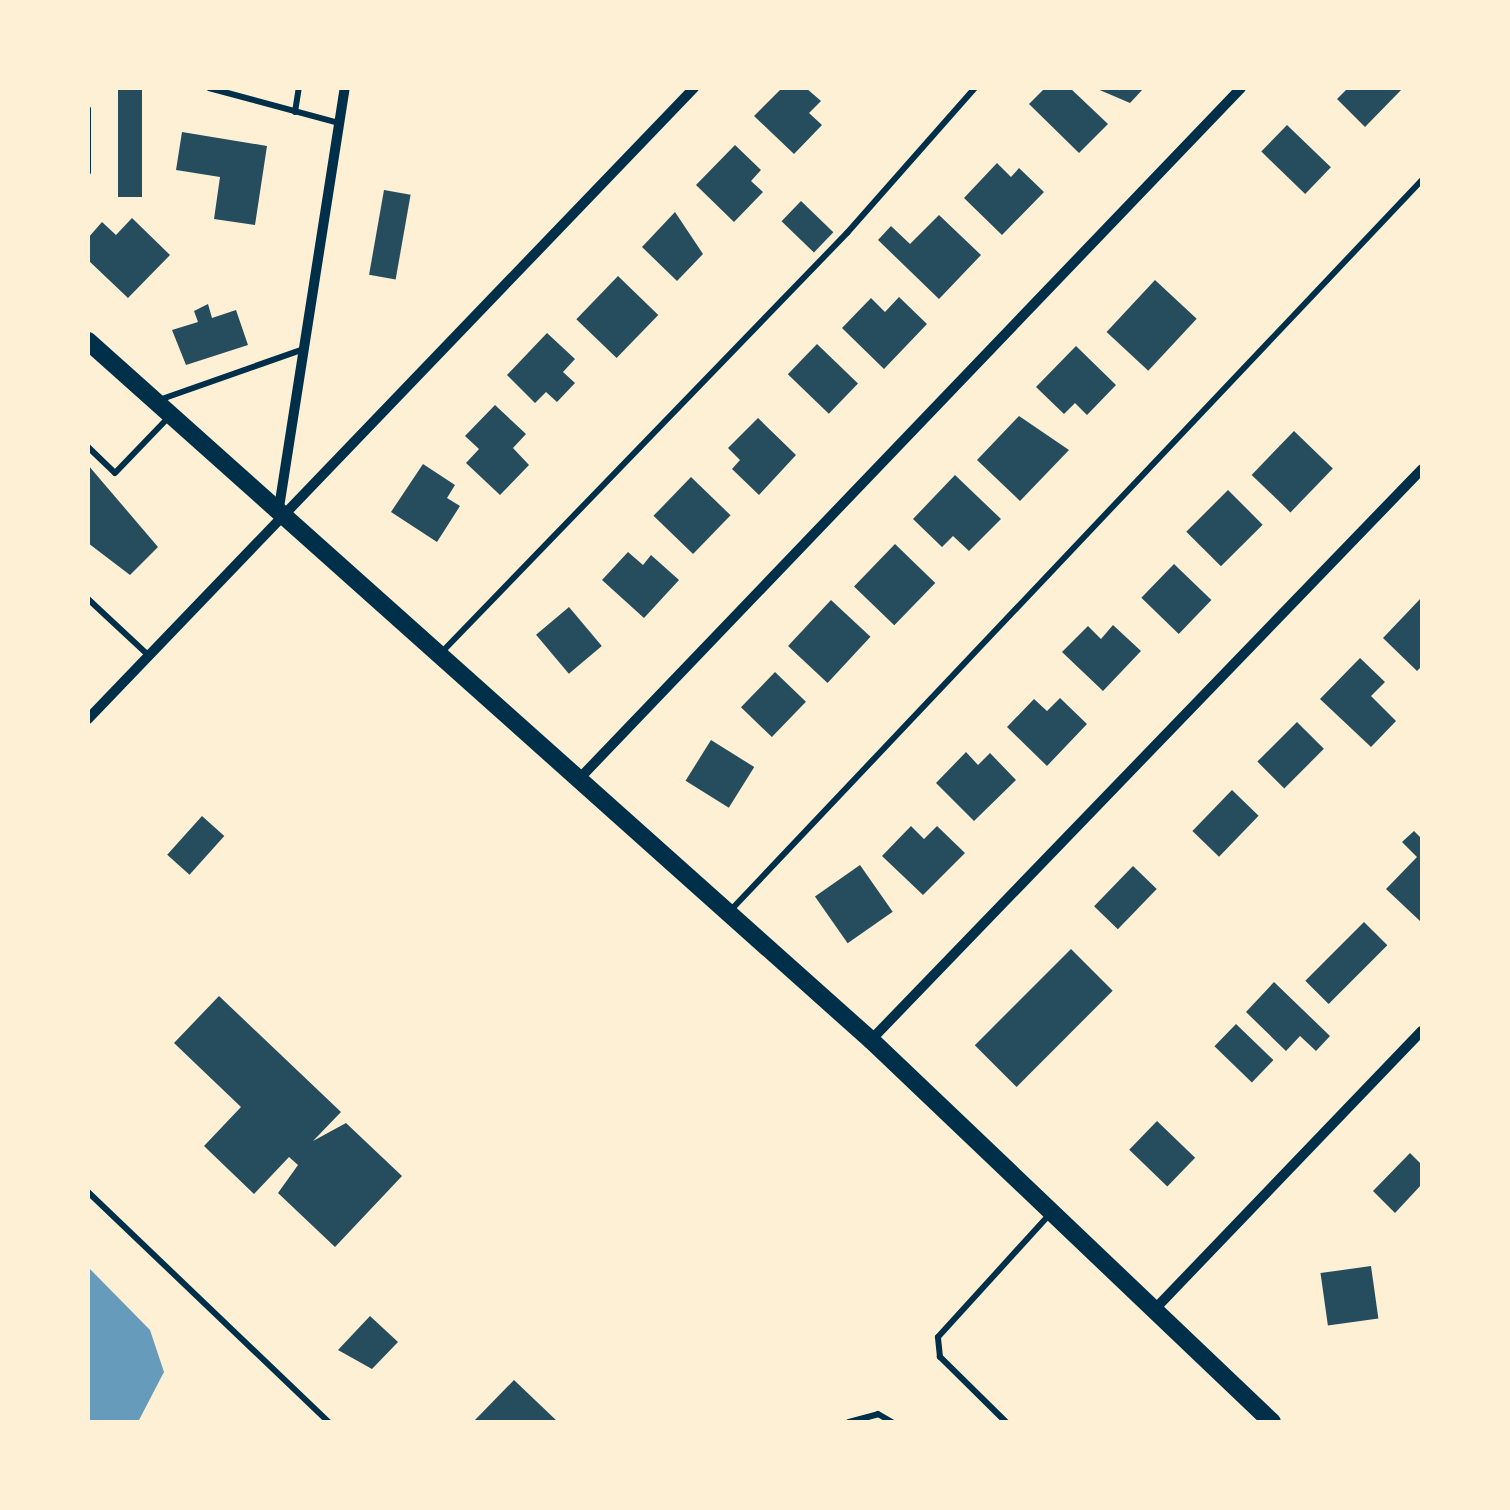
<!DOCTYPE html>
<html>
<head>
<meta charset="utf-8">
<style>
  body { margin:0 }
  #map { position:relative; width:1510px; height:1510px; overflow:hidden; background:#fdf0d5; font-family:Inter,sans-serif }
  div>[style] { position:absolute }
  .water>* { inset:0; background:#669bbc }
  .building>* { inset:0; background:#264d5e; transform-origin:0 0 }
  .service>* { height:6px; margin:-3px; padding:0 3px; transform-origin:3px; border-radius:3px; background:#003049 }
  .minor>* { height:10px; margin:-5px; padding:0 5px; transform-origin:5px; border-radius:5px; background:#003049 }
  .secondary>* { height:18px; margin:-9px; padding:0 9px; transform-origin:9px; border-radius:9px; background:#003049 }
  span { translate:-50% -50%; white-space:nowrap; text-align:center; line-height:1.15; -webkit-text-stroke:9px #fdf0d5; paint-order:stroke }
  .frame { position:absolute; inset:0; border:90px solid #fdf0d5; pointer-events:none }
</style>
</head>
<body>
<div id="map">
  <div class="water">
    <div style="clip-path:polygon(88px 1267px,150px 1330px,164px 1372px,138px 1422px,88px 1422px)"></div>
  </div>
  <div class="building">
    <div style="left:118px;top:88px;width:24px;height:109px"></div>
    <div style="clip-path:polygon(782px 88px,806px 88px,821px 101px,809px 113px,822px 125px,794px 154px,754px 116px)"></div>
    <div style="clip-path:polygon(1045px 88px,1070px 88px,1108px 124px,1079px 153px,1029px 104px)"></div>
    <div style="clip-path:polygon(1095px 88px,1144px 88px,1130px 103px)"></div>
    <div style="clip-path:polygon(1348px 88px,1403px 88px,1365px 127px,1337px 99px)"></div>
    <div style="left:1287px;top:125px;width:61px;height:37px;rotate:44deg"></div>
    <div style="clip-path:polygon(182px 132px,267px 146px,255px 225px,214px 219px,220px 177px,176px 170px)"></div>
    <div style="clip-path:polygon(735px 145px,761px 170px,751px 181px,763px 192px,734px 222px,696px 185px)"></div>
    <div style="clip-path:polygon(997px 163px,1011px 177px,1019px 168px,1044px 192px,1002px 235px,964px 198px)"></div>
    <div style="left:384px;top:190px;width:27px;height:86px;rotate:10deg"></div>
    <div style="left:801px;top:201px;width:45px;height:28px;rotate:44deg"></div>
    <div style="clip-path:polygon(675px 212px,703px 254px,677px 281px,642px 247px)"></div>
    <div style="clip-path:polygon(939px 215px,981px 255px,939px 299px,878px 240px,891px 226px,910px 244px)"></div>
    <div style="clip-path:polygon(132px 218px,170px 255px,128px 298px,88px 260px,88px 238px,102px 222px,116px 235px)"></div>
    <div style="left:618px;top:276px;width:56px;height:60px;rotate:44deg"></div>
    <div style="left:1155px;top:280px;width:57px;height:71px;rotate:43deg"></div>
    <div style="clip-path:polygon(899px 297px,927px 324px,884px 369px,842px 328px,871px 298px,885px 312px)"></div>
    <div style="clip-path:polygon(208px 304px,212px 318px,236px 310px,248px 345px,186px 365px,172px 330px,198px 322px,194px 311px)"></div>
    <div style="clip-path:polygon(547px 333px,575px 359px,563px 372px,575px 383px,557px 402px,546px 392px,535px 403px,507px 375px)"></div>
    <div style="left:817px;top:344px;width:57px;height:42px;rotate:44deg"></div>
    <div style="clip-path:polygon(1076px 346px,1116px 385px,1087px 415px,1075px 403px,1064px 414px,1036px 387px)"></div>
    <div style="clip-path:polygon(495px 405px,526px 434px,513px 448px,529px 465px,500px 495px,466px 463px,479px 449px,465px 436px)"></div>
    <div style="clip-path:polygon(1019px 416px,1069px 450px,1020px 501px,977px 460px)"></div>
    <div style="clip-path:polygon(758px 418px,796px 455px,759px 495px,732px 469px,740px 460px,728px 448px)"></div>
    <div style="left:1294px;top:431px;width:54px;height:61px;rotate:44deg"></div>
    <div style="clip-path:polygon(423px 464px,455px 485px,447px 498px,460px 506px,437px 542px,391px 512px)"></div>
    <div style="clip-path:polygon(88px 465px,158px 547px,130px 575px,88px 543px)"></div>
    <div style="clip-path:polygon(955px 475px,1001px 519px,969px 551px,953px 536px,942px 547px,913px 519px)"></div>
    <div style="left:691px;top:477px;width:55px;height:54px;rotate:44deg"></div>
    <div style="left:1228px;top:490px;width:49px;height:59px;rotate:45deg"></div>
    <div style="left:895px;top:544px;width:56px;height:59px;rotate:44deg"></div>
    <div style="clip-path:polygon(628px 552px,643px 565px,651px 555px,679px 580px,644px 618px,602px 580px)"></div>
    <div style="left:1174px;top:564px;width:52px;height:47px;rotate:44deg"></div>
    <div style="clip-path:polygon(1422px 597px,1422px 666px,1417px 671px,1383px 638px)"></div>
    <div style="left:831px;top:600px;width:54px;height:63px;rotate:43deg"></div>
    <div style="left:569px;top:607px;width:51px;height:43px;rotate:50deg"></div>
    <div style="clip-path:polygon(1113px 625px,1141px 651px,1103px 691px,1062px 652px,1088px 626px,1101px 639px)"></div>
    <div style="clip-path:polygon(1360px 658px,1385px 682px,1371px 696px,1396px 721px,1371px 747px,1320px 699px)"></div>
    <div style="left:775px;top:672px;width:43px;height:49px;rotate:44deg"></div>
    <div style="clip-path:polygon(1060px 698px,1087px 724px,1047px 766px,1007px 727px,1034px 699px,1047px 711px)"></div>
    <div style="left:1297px;top:722px;width:38px;height:56px;rotate:45deg"></div>
    <div style="left:711px;top:740px;width:51px;height:48px;rotate:32deg"></div>
    <div style="clip-path:polygon(966px 752px,978px 765px,990px 753px,1016px 780px,974px 821px,936px 783px)"></div>
    <div style="left:1232px;top:790px;width:37px;height:57px;rotate:44deg"></div>
    <div style="left:202px;top:816px;width:30px;height:52px;rotate:42deg"></div>
    <div style="clip-path:polygon(911px 826px,924px 839px,937px 826px,965px 853px,923px 895px,882px 856px)"></div>
    <div style="clip-path:polygon(1414px 831px,1422px 839px,1420px 921px,1386px 889px,1417px 857px,1402px 842px)"></div>
    <div style="left:860px;top:865px;width:57px;height:55px;rotate:55deg"></div>
    <div style="left:1133px;top:866px;width:33px;height:56px;rotate:44deg"></div>
    <div style="left:1364px;top:922px;width:33px;height:83px;rotate:45deg"></div>
    <div style="left:1071px;top:949px;width:59px;height:136px;rotate:45deg"></div>
    <div style="clip-path:polygon(1274px 982px,1330px 1036px,1316px 1051px,1300px 1036px,1286px 1051px,1246px 1012px)"></div>
    <div style="clip-path:polygon(219px 996px,341px 1112px,313px 1141px,346px 1123px,402px 1176px,335px 1247px,278px 1193px,298px 1165px,289px 1157px,254px 1194px,204px 1146px,241px 1107px,174px 1043px)"></div>
    <div style="left:1236px;top:1024px;width:52px;height:31px;rotate:44deg"></div>
    <div style="left:1157px;top:1121px;width:53px;height:40px;rotate:44deg"></div>
    <div style="clip-path:polygon(1410px 1153px,1422px 1165px,1422px 1184px,1395px 1213px,1373px 1191px)"></div>
    <div style="left:1371px;top:1266px;width:53px;height:51px;rotate:82deg"></div>
    <div style="clip-path:polygon(370px 1316px,398px 1342px,372px 1369px,338px 1350px)"></div>
    <div style="clip-path:polygon(514px 1380px,558px 1422px,473px 1422px)"></div>
  </div>
  <div class="service">
    <div style="left:209px;top:88px;width:135px;rotate:15.1deg"></div>
    <div style="left:88px;top:109px;width:63px;rotate:90deg"></div>
    <div style="left:295px;top:112px;width:24px;rotate:-81deg"></div>
    <div style="left:159px;top:400px;width:154px;rotate:-19.4deg"></div>
    <div style="left:88px;top:447px;width:37px;rotate:44deg"></div>
    <div style="left:115px;top:473px;width:76px;rotate:-46.1deg"></div>
    <div style="left:88px;top:599px;width:82px;rotate:43deg"></div>
    <div style="left:440px;top:654px;width:586px;rotate:-45.97deg"></div>
    <div style="left:847px;top:233px;width:193px;rotate:-48.6deg"></div>
    <div style="left:729px;top:912px;width:1008px;rotate:-46.57deg"></div>
    <div style="left:88px;top:1192px;width:333px;rotate:43.7deg"></div>
    <div style="left:849px;top:1422px;width:30px;rotate:-15deg"></div>
    <div style="left:878px;top:1414px;width:16px;rotate:30deg"></div>
    <div style="left:1006px;top:1422px;width:93px;rotate:-135.4deg"></div>
    <div style="left:940px;top:1357px;width:20px;rotate:-96deg"></div>
    <div style="left:938px;top:1337px;width:168px;rotate:-47.7deg"></div>
  </div>
  <div class="minor">
    <div style="left:278px;top:514px;width:431px;rotate:-81.1deg"></div>
    <div style="left:88px;top:719px;width:875px;rotate:-46.16deg"></div>
    <div style="left:579px;top:779px;width:957px;rotate:-46.23deg"></div>
    <div style="left:871px;top:1040px;width:793px;rotate:-46.02deg"></div>
    <div style="left:1154px;top:1310px;width:387px;rotate:-46.2deg"></div>
  </div>
  <div class="secondary">
    <div style="left:88px;top:341px;width:1050px;rotate:41.76deg"></div>
    <div style="left:871px;top:1040px;width:554px;rotate:43.61deg"></div>
  </div>
  <div class="frame"></div>
</div>
</body>
</html>
